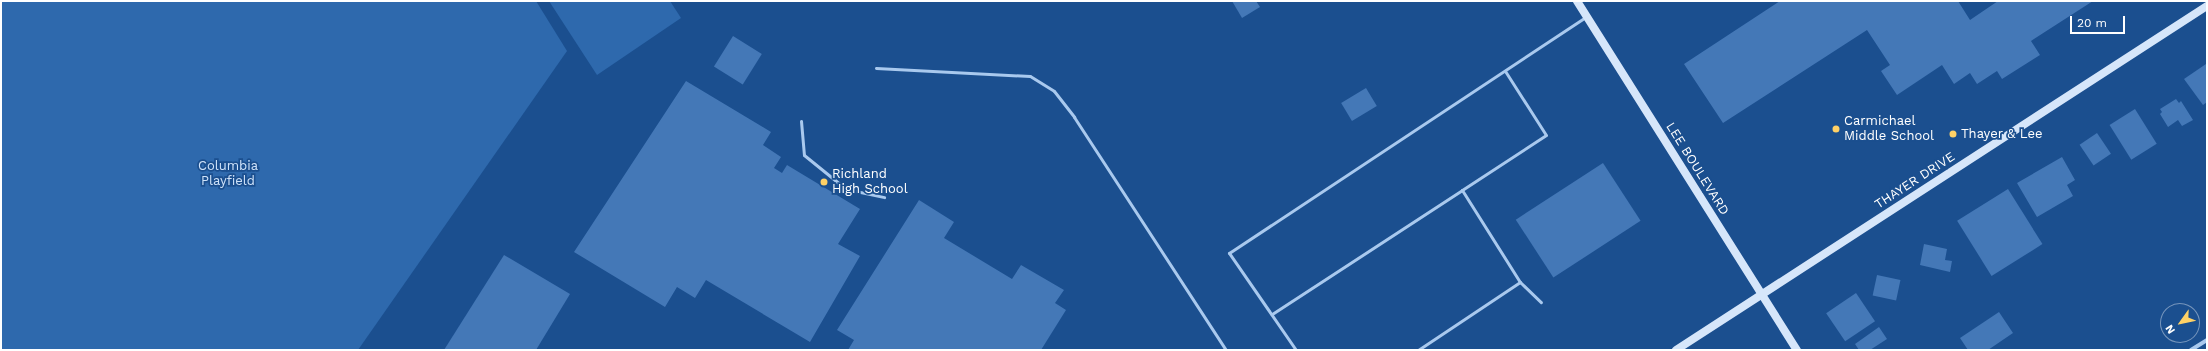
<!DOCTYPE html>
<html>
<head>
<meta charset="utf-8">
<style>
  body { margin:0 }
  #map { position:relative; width:2208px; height:351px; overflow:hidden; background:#1b4f8f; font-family:"Work Sans",sans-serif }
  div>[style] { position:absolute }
  .green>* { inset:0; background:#2e69ad }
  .building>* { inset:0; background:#4478b7; transform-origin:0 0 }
  .lane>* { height:3px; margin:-1.5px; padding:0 1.5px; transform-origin:1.5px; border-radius:1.5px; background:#a9c9ee }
  .street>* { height:4px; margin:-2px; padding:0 2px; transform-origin:2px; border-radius:2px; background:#a9c9ee }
  .secondary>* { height:8px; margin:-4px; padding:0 4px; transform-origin:4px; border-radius:4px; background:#d6e6fa }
  .dots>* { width:11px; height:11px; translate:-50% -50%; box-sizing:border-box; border:2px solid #1b4f8f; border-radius:50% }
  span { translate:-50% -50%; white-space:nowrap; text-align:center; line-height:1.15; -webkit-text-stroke:3.5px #1b4f8f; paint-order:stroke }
  .poi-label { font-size:13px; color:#fff }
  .left { translate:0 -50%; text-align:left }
  .park-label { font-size:13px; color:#cfe3fa }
  .street-label { font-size:13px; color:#fff }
  .frame { position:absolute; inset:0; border:2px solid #fff; pointer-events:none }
  .north { position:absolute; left:2160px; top:303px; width:40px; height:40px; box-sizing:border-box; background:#1b4f8f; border:1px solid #7695bc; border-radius:50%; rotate:237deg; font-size:11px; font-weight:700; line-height:16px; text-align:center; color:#fff }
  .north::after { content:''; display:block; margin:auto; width:14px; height:18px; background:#ffd166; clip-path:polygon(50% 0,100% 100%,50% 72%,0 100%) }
  .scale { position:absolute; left:2070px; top:16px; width:55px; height:18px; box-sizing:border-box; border:2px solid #fff; border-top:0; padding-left:5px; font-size:12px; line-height:14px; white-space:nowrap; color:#fff; -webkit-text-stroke:3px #1b4f8f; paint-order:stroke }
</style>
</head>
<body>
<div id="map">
  <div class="green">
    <div style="clip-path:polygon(1px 1px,536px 1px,567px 51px,358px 350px,1px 350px)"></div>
    <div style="clip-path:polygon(549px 1px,670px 1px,681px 18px,597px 75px)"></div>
  </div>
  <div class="building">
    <div style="clip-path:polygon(1232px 1px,1256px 1px,1260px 7px,1242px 18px)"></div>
    <div style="clip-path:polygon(1780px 1px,1958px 1px,1970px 20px,1998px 1px,2093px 1px,2031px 41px,2040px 55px,2002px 79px,1997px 71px,1977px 84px,1970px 73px,1954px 84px,1942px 65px,1897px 95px,1881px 71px,1890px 65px,1867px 30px,1723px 123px,1684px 64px)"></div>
    <div style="left:733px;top:36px;width:34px;height:36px;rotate:32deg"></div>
    <div style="clip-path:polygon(2206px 64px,2207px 102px,2203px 105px,2184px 79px)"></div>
    <div style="clip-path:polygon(686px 81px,771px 132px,763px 145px,781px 157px,774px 168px,782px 173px,787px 165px,860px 209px,838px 244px,860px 256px,810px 342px,706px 280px,695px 298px,677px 287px,665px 307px,574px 252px)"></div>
    <div style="left:1366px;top:88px;width:21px;height:29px;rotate:59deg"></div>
    <div style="clip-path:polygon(2176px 99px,2179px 103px,2181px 101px,2193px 120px,2182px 126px,2178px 120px,2168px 127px,2160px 114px,2162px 112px,2160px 109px)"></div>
    <div style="left:2135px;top:109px;width:41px;height:30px;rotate:58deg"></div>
    <div style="left:2097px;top:133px;width:25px;height:21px;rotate:56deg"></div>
    <div style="clip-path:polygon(2062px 157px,2075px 180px,2067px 185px,2073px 196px,2037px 217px,2017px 183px)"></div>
    <div style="left:1603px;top:163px;width:69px;height:104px;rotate:57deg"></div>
    <div style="left:2008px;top:189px;width:65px;height:60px;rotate:58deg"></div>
    <div style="clip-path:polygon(919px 200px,954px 222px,944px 238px,1012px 279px,1021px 265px,1064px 290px,1055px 303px,1066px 310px,1041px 350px,848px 350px,854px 340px,837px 330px)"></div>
    <div style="clip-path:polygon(1924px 244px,1947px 249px,1945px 260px,1952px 261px,1950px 272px,1920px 265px)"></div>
    <div style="clip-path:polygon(504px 255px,570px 294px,536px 350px,444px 350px)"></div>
    <div style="left:1877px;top:275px;width:24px;height:21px;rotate:12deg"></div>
    <div style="left:1856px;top:293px;width:34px;height:36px;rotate:56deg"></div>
    <div style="clip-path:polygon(1999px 312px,2013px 333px,1988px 350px,1968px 350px,1960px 338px)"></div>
    <div style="clip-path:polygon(1879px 327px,1887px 339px,1870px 350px,1859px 350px,1855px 344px)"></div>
  </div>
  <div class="lane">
    <div style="left:876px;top:68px;width:154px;rotate:3deg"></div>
    <div style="left:1030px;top:76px;width:28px;rotate:32deg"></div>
    <div style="left:1054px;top:91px;width:33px;rotate:52deg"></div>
    <div style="left:1074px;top:117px;width:278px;rotate:56.9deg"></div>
    <div style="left:801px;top:121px;width:34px;rotate:85deg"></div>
    <div style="left:804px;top:155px;width:54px;rotate:39deg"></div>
    <div style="left:846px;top:189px;width:39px;rotate:12deg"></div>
    <div style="left:1462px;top:190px;width:100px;rotate:-33.2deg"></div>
    <div style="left:1546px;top:135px;width:76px;rotate:-122.6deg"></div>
    <div style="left:1520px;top:282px;width:29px;rotate:44deg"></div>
    <div style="left:1272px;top:314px;width:227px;rotate:-33.1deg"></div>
    <div style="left:1462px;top:190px;width:109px;rotate:57.8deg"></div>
    <div style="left:1520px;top:282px;width:123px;rotate:146.3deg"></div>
    <div style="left:1296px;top:350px;width:118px;rotate:-124.6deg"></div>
    <div style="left:1229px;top:253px;width:429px;rotate:-33.5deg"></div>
  </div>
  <div class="street">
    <div style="left:2191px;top:350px;width:19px;rotate:-32deg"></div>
  </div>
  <div class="secondary">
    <div style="left:1577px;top:1px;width:413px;rotate:57.8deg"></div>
    <div style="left:1676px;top:350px;width:633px;rotate:-32.94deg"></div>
  </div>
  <div class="dots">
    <div style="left:1836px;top:129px;background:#ffd166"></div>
    <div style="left:1953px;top:134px;background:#ffd166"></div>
    <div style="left:824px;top:182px;background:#ffd166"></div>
  </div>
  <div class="poi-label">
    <span class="left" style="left:1844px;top:129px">Carmichael<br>Middle School</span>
    <span class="left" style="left:1961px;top:134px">Thayer &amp; Lee</span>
    <span class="left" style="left:832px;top:182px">Richland<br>High School</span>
  </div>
  <div class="park-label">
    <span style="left:228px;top:174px">Columbia<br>Playfield</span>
  </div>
  <div class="street-label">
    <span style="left:1697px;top:169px;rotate:58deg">LEE BOULEVARD</span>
    <span style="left:1915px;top:181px;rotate:-33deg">THAYER DRIVE</span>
  </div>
  <div class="frame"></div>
  <div class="north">N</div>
  <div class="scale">20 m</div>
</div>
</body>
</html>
